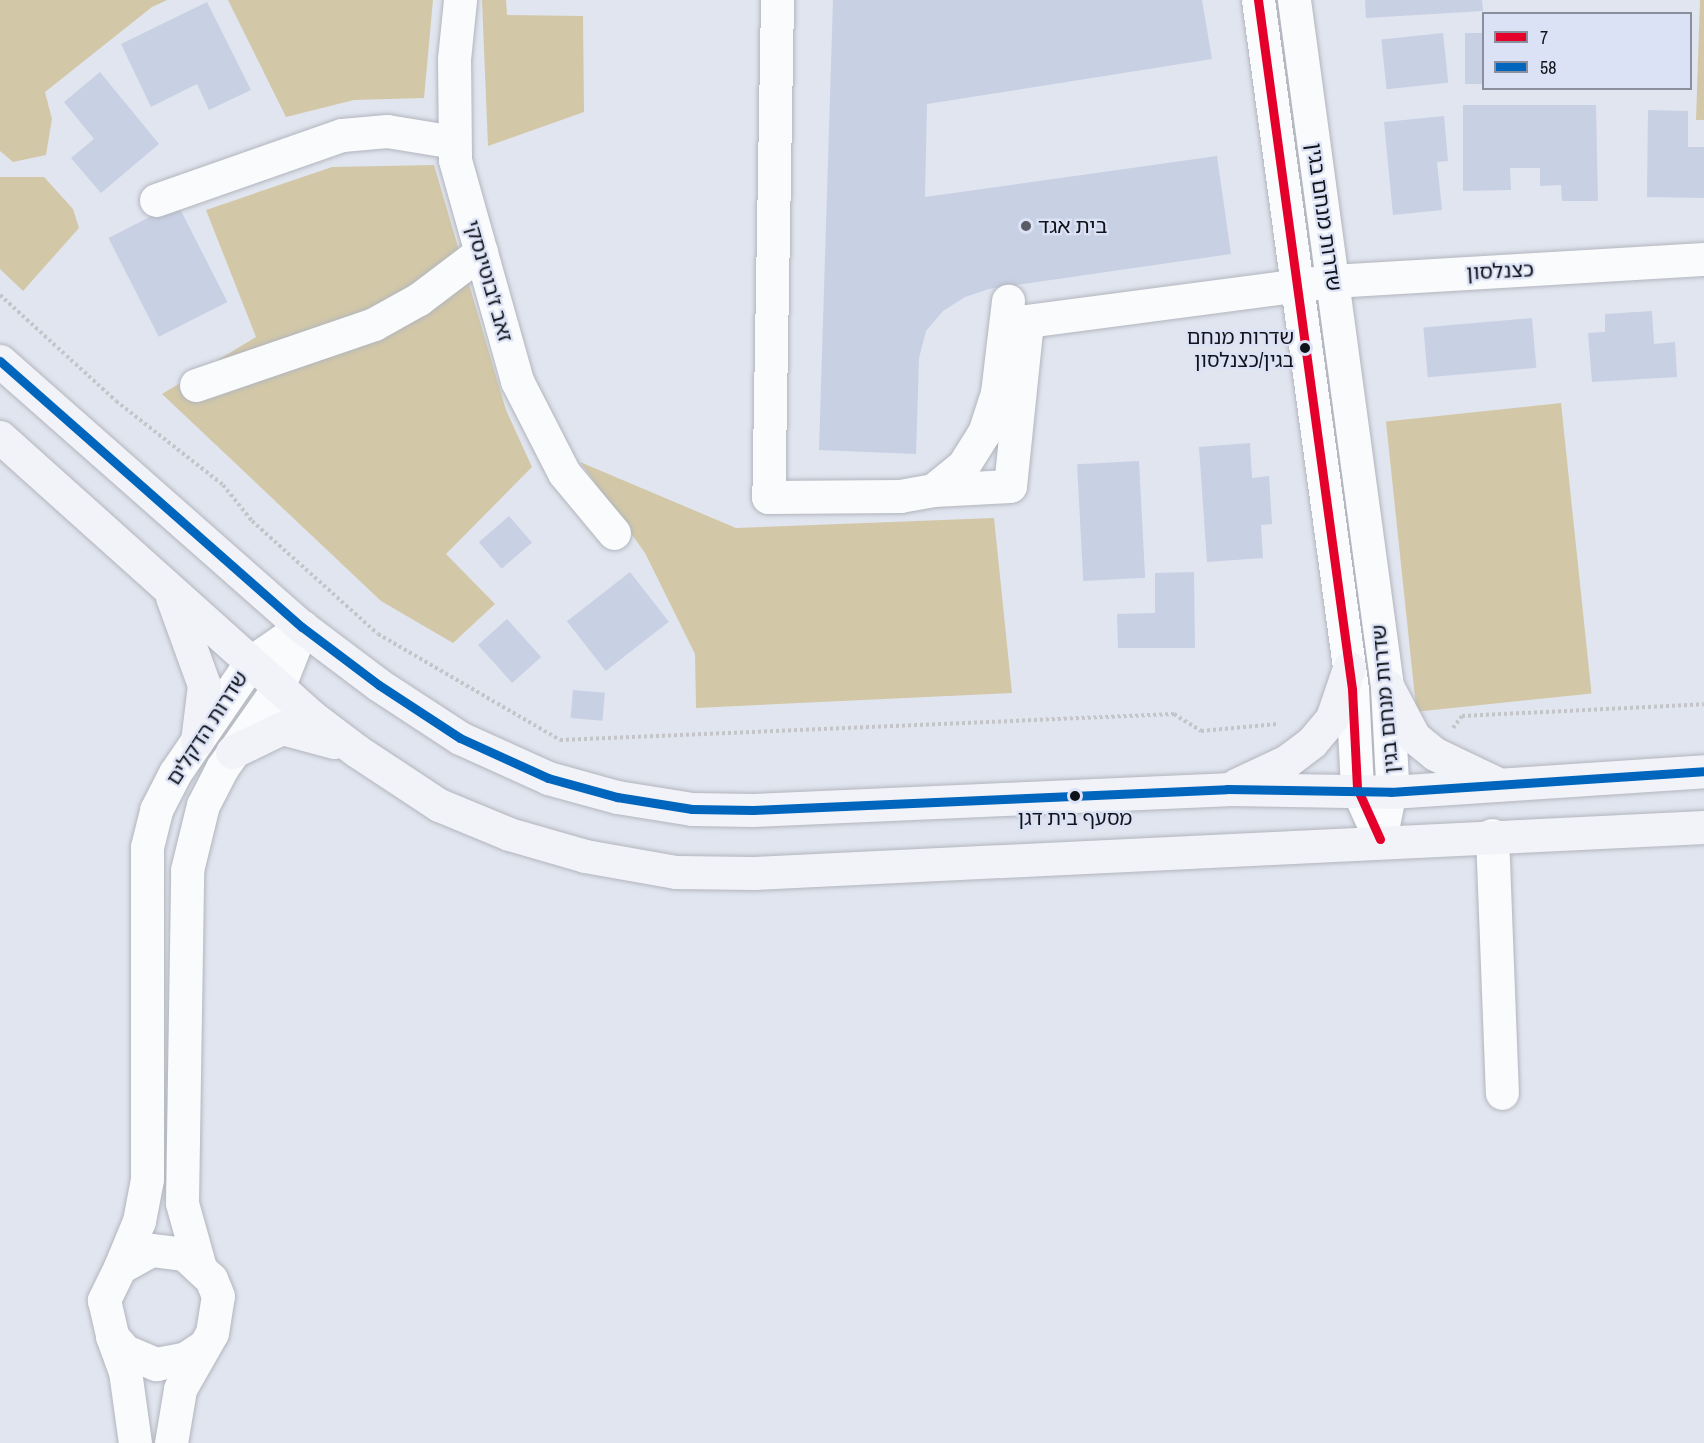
<!DOCTYPE html>
<html>
<head>
<meta charset="utf-8">
<style>
  body { margin:0 }
  #map { position:relative; width:1704px; height:1443px; overflow:hidden; background:#e1e5ef; font-family:"Archivo Narrow","Noto Sans Hebrew",sans-serif }
  div>[style] { position:absolute }
  .green>* { inset:0; background:#d2c8a8; transform-origin:0 0 }
  .building>* { inset:0; background:#c8d0e4; transform-origin:0 0 }
  .path>* { height:4px; margin-top:-2px; transform-origin:0; background:repeating-linear-gradient(90deg,#c3c5c8 0 3px,transparent 0 6px) }
  .roads { filter:drop-shadow(0 0 2px #b2b5bd) drop-shadow(0 0 2px #b2b5bd) }
  .minor>* { height:33px; margin:-16.5px; padding:0 16.5px; transform-origin:16.5px; border-radius:16.5px; background:#fafbfd }
  .major>* { height:33px; margin:-16.5px; padding:0 16.5px; transform-origin:16.5px; border-radius:16.5px; background:#f2f3f8 }
  .bus-1>* { height:9px; margin:-4.5px; padding:0 4.5px; transform-origin:4.5px; border-radius:4.5px; background:#e4002b }
  .bus-2>* { height:9px; margin:-4.5px; padding:0 4.5px; transform-origin:4.5px; border-radius:4.5px; background:#0065bd }
  .dots>* { width:16px; height:16px; translate:-50% -50%; box-sizing:border-box; border:3px solid #dbe2f5; border-radius:50% }
  span { translate:-50% -50%; white-space:nowrap; text-align:center; line-height:1.15; -webkit-text-stroke:4.5px #dbe2f5; paint-order:stroke }
  .bus-label { font-size:20px; color:#101319 }
  .right { translate:-100% -50%; text-align:right }
  .street-label { font-size:21px; color:#101319 }
  .poi-label { font-size:21px; color:#101319 }
  .left { translate:0 -50%; text-align:left }
  .legend { position:absolute; left:1482px; top:12px; width:210px; height:78px; box-sizing:border-box; background:#dbe2f5; border:2px solid #8a8f9d; margin:0; padding:8px 10px; list-style:none; font-size:18px; color:#101319 }
  .legend li { display:flex; align-items:center; gap:12px; height:30px }
  .legend b { width:30px; border:2px solid #8a8f9d }
</style>
</head>
<body>
<div id="map">
  <div class="green">
    <div style="clip-path:polygon(0 0,167px 0,152px 7px,45px 92px,52px 119px,46px 155px,13px 162px,0 151px)"></div>
    <div style="clip-path:polygon(228px 0,433px 0,424px 98px,354px 100px,286px 117px)"></div>
    <div style="clip-path:polygon(482px 0,506px 0,507px 15px,583px 16px,584px 112px,488px 146px)"></div>
    <div style="clip-path:polygon(1700px 0,1704px 0,1704px 120px,1696px 120px)"></div>
    <div style="clip-path:polygon(434px 165px,506px 410px,532px 467px,446px 554px,495px 604px,453px 643px,381px 601px,162px 394px,256px 337px,206px 210px,332px 167px)"></div>
    <div style="clip-path:polygon(0 177px,44px 177px,73px 209px,79px 228px,23px 291px,0 269px)"></div>
    <div style="left:1561px;top:403px;width:292px;height:176px;rotate:84deg"></div>
    <div style="clip-path:polygon(580px 462px,736px 528px,994px 518px,1012px 693px,696px 708px,695px 654px,645px 553px)"></div>
  </div>
  <div class="building">
    <div style="clip-path:polygon(833px 0,1202px 0,1212px 59px,927px 104px,925px 197px,1217px 156px,1231px 254px,989px 289px,965px 297px,943px 311px,926px 331px,919px 358px,916px 454px,819px 450px)"></div>
    <div style="clip-path:polygon(1365px 0,1482px 0,1483px 11px,1366px 18px)"></div>
    <div style="clip-path:polygon(207px 2px,251px 90px,209px 110px,197px 84px,151px 107px,121px 44px)"></div>
    <div style="left:1443px;top:33px;width:50px;height:62px;rotate:84deg"></div>
    <div style="left:1484px;top:33px;width:51px;height:19px;rotate:90deg"></div>
    <div style="clip-path:polygon(100px 72px,159px 144px,101px 193px,71px 158px,94px 139px,64px 102px)"></div>
    <div style="clip-path:polygon(1463px 105px,1596px 105px,1598px 201px,1562px 201px,1561px 185px,1540px 186px,1540px 168px,1510px 168px,1511px 190px,1463px 191px)"></div>
    <div style="clip-path:polygon(1648px 110px,1688px 111px,1688px 147px,1704px 147px,1704px 198px,1647px 197px)"></div>
    <div style="clip-path:polygon(1444px 116px,1448px 161px,1437px 162px,1442px 210px,1393px 215px,1384px 122px)"></div>
    <div style="left:177px;top:203px;width:111px;height:77px;rotate:63deg"></div>
    <div style="clip-path:polygon(1652px 311px,1654px 344px,1675px 342px,1677px 377px,1592px 382px,1588px 333px,1605px 332px,1605px 314px)"></div>
    <div style="left:1532px;top:318px;width:50px;height:109px;rotate:85deg"></div>
    <div style="clip-path:polygon(1250px 443px,1252px 478px,1269px 476px,1272px 524px,1261px 525px,1263px 558px,1207px 562px,1199px 447px)"></div>
    <div style="left:1139px;top:461px;width:117px;height:62px;rotate:87deg"></div>
    <div style="left:509px;top:516px;width:35px;height:40px;rotate:49deg"></div>
    <div style="left:630px;top:572px;width:63px;height:80px;rotate:52deg"></div>
    <div style="clip-path:polygon(1194px 572px,1195px 648px,1118px 648px,1117px 614px,1155px 613px,1155px 573px)"></div>
    <div style="left:507px;top:619px;width:51px;height:39px;rotate:48deg"></div>
    <div style="left:573px;top:690px;width:32px;height:28px;rotate:5deg"></div>
  </div>
  <div class="path">
    <div style="left:0;top:295px;width:157px;rotate:42.4deg"></div>
    <div style="left:116px;top:401px;width:136px;rotate:38.1deg"></div>
    <div style="left:223px;top:485px;width:46px;rotate:51.1deg"></div>
    <div style="left:252px;top:521px;width:169px;rotate:41.9deg"></div>
    <div style="left:378px;top:634px;width:211px;rotate:30.2deg"></div>
    <div style="left:560px;top:740px;width:615px;rotate:-2.42deg"></div>
    <div style="left:1174px;top:714px;width:32px;rotate:32deg"></div>
    <div style="left:1201px;top:731px;width:77px;rotate:-5.2deg"></div>
    <div style="left:1453px;top:728px;width:15px;rotate:-53deg"></div>
    <div style="left:1462px;top:716px;width:242px;rotate:-2.8deg"></div>
  </div>
  <div class="roads">
    <div class="minor">
      <div style="left:460px;top:0;width:59px;rotate:95.8deg"></div>
      <div style="left:454px;top:59px;width:101px;rotate:89.4deg"></div>
      <div style="left:455px;top:160px;width:230px;rotate:74.3deg"></div>
      <div style="left:517px;top:381px;width:103px;rotate:62.9deg"></div>
      <div style="left:564px;top:473px;width:78px;rotate:50.2deg"></div>
      <div style="left:777px;top:0;width:497px;rotate:91deg"></div>
      <div style="left:768px;top:497px;width:132px;rotate:-0.4deg"></div>
      <div style="left:900px;top:496px;width:34px;rotate:-10deg"></div>
      <div style="left:933px;top:490px;width:38px;rotate:-39deg"></div>
      <div style="left:963px;top:466px;width:39px;rotate:-58deg"></div>
      <div style="left:984px;top:433px;width:42px;rotate:-72deg"></div>
      <div style="left:997px;top:393px;width:93px;rotate:-83.2deg"></div>
      <div style="left:1258px;top:0;width:695px;rotate:82.23deg"></div>
      <div style="left:1352px;top:689px;width:99px;rotate:87.1deg"></div>
      <div style="left:1357px;top:788px;width:56px;rotate:65.7deg"></div>
      <div style="left:1294px;top:0;width:692px;rotate:82.28deg"></div>
      <div style="left:1387px;top:686px;width:94px;rotate:87deg"></div>
      <div style="left:1392px;top:780px;width:41px;rotate:101.3deg"></div>
      <div style="left:156px;top:200px;width:197px;rotate:-19.3deg"></div>
      <div style="left:342px;top:135px;width:45px;rotate:-5.1deg"></div>
      <div style="left:387px;top:131px;width:68px;rotate:9.3deg"></div>
      <div style="left:196px;top:385px;width:188px;rotate:-18.9deg"></div>
      <div style="left:374px;top:324px;width:51px;rotate:-29.1deg"></div>
      <div style="left:419px;top:299px;width:78px;rotate:-37.2deg"></div>
      <div style="left:933px;top:490px;width:77px;rotate:-3deg"></div>
      <div style="left:1010px;top:486px;width:166px;rotate:-84.1deg"></div>
      <div style="left:1027px;top:321px;width:308px;rotate:-7.5deg"></div>
      <div style="left:1332px;top:281px;width:373px;rotate:-3.4deg"></div>
      <div style="left:1492px;top:835px;width:258px;rotate:87.8deg"></div>
      <div style="left:199px;top:1264px;width:63px;rotate:-105.6deg"></div>
      <div style="left:182px;top:1203px;width:333px;rotate:-89.1deg"></div>
      <div style="left:187px;top:870px;width:67px;rotate:-76.2deg"></div>
      <div style="left:203px;top:805px;width:42px;rotate:-62.8deg"></div>
      <div style="left:222px;top:768px;width:98px;rotate:-55deg"></div>
      <div style="left:278px;top:688px;width:66px;rotate:-68.5deg"></div>
      <div style="left:120px;top:1267px;width:50px;rotate:-67.6deg"></div>
      <div style="left:139px;top:1221px;width:43px;rotate:-79.2deg"></div>
      <div style="left:147px;top:1179px;width:332px;rotate:-90deg"></div>
      <div style="left:147px;top:847px;width:38px;rotate:-76deg"></div>
      <div style="left:156px;top:810px;width:42px;rotate:-62.8deg"></div>
      <div style="left:175px;top:773px;width:135px;rotate:-55.6deg"></div>
      <div style="left:251px;top:662px;width:62px;rotate:-34.5deg"></div>
      <div style="left:112px;top:1336px;width:37px;rotate:70deg"></div>
      <div style="left:125px;top:1371px;width:73px;rotate:82.1deg"></div>
      <div style="left:171px;top:1443px;width:55px;rotate:-80.5deg"></div>
      <div style="left:180px;top:1389px;width:64px;rotate:-60.3deg"></div>
      <div style="left:212px;top:1333px;width:37px;rotate:-81deg"></div>
      <div style="left:218px;top:1296px;width:18px;rotate:-112deg"></div>
      <div style="left:211px;top:1279px;width:37px;rotate:-137deg"></div>
      <div style="left:184px;top:1254px;width:33px;rotate:-173deg"></div>
      <div style="left:151px;top:1250px;width:35px;rotate:151deg"></div>
      <div style="left:120px;top:1267px;width:37px;rotate:116deg"></div>
      <div style="left:104px;top:1300px;width:37px;rotate:77deg"></div>
      <div style="left:112px;top:1336px;width:20px;rotate:49deg"></div>
      <div style="left:125px;top:1351px;width:34px;rotate:23deg"></div>
      <div style="left:156px;top:1364px;width:31px;rotate:-11deg"></div>
      <div style="left:186px;top:1358px;width:18px;rotate:-34deg"></div>
    </div>
    <div class="major">
      <div style="left:0;top:361px;width:402px;rotate:41.4deg"></div>
      <div style="left:302px;top:627px;width:96px;rotate:37deg"></div>
      <div style="left:379px;top:685px;width:97px;rotate:33.2deg"></div>
      <div style="left:460px;top:738px;width:97px;rotate:24.4deg"></div>
      <div style="left:548px;top:778px;width:72px;rotate:15.4deg"></div>
      <div style="left:617px;top:797px;width:76px;rotate:9.1deg"></div>
      <div style="left:692px;top:809px;width:61px;rotate:0.9deg"></div>
      <div style="left:753px;top:810px;width:474px;rotate:-2.5deg"></div>
      <div style="left:1227px;top:789px;width:164px;rotate:1deg"></div>
      <div style="left:1391px;top:792px;width:314px;rotate:-3.8deg"></div>
      <div style="left:0;top:437px;width:419px;rotate:41.9deg"></div>
      <div style="left:312px;top:717px;width:56px;rotate:37.1deg"></div>
      <div style="left:357px;top:751px;width:98px;rotate:33.4deg"></div>
      <div style="left:439px;top:805px;width:76px;rotate:22.5deg"></div>
      <div style="left:509px;top:834px;width:79px;rotate:16.1deg"></div>
      <div style="left:585px;top:856px;width:92px;rotate:10deg"></div>
      <div style="left:676px;top:872px;width:78px;rotate:0.7deg"></div>
      <div style="left:754px;top:873px;width:951px;rotate:-2.77deg"></div>
      <div style="left:172px;top:597px;width:94px;rotate:70deg"></div>
      <div style="left:204px;top:685px;width:56px;rotate:97.1deg"></div>
      <div style="left:1387px;top:686px;width:58px;rotate:62.1deg"></div>
      <div style="left:1414px;top:737px;width:27px;rotate:39deg"></div>
      <div style="left:1435px;top:754px;width:65px;rotate:25.4deg"></div>
      <div style="left:232px;top:752px;width:55px;rotate:-25.6deg"></div>
      <div style="left:282px;top:728px;width:54px;rotate:15.1deg"></div>
      <div style="left:1236px;top:785px;width:56px;rotate:-25.2deg"></div>
      <div style="left:1287px;top:761px;width:31px;rotate:-37deg"></div>
      <div style="left:1312px;top:742px;width:31px;rotate:-50deg"></div>
      <div style="left:1332px;top:718px;width:53px;rotate:-71.2deg"></div>
    </div>
  </div>
  <div class="bus-1">
    <div style="left:1258px;top:0;width:695px;rotate:82.23deg"></div>
    <div style="left:1352px;top:689px;width:99px;rotate:87.1deg"></div>
    <div style="left:1357px;top:788px;width:56px;rotate:65.7deg"></div>
  </div>
  <div class="bus-2">
    <div style="left:0;top:361px;width:402px;rotate:41.4deg"></div>
    <div style="left:302px;top:627px;width:96px;rotate:37deg"></div>
    <div style="left:379px;top:685px;width:97px;rotate:33.2deg"></div>
    <div style="left:460px;top:738px;width:97px;rotate:24.4deg"></div>
    <div style="left:548px;top:778px;width:72px;rotate:15.4deg"></div>
    <div style="left:617px;top:797px;width:76px;rotate:9.1deg"></div>
    <div style="left:692px;top:809px;width:61px;rotate:0.9deg"></div>
    <div style="left:753px;top:810px;width:474px;rotate:-2.5deg"></div>
    <div style="left:1227px;top:789px;width:164px;rotate:1deg"></div>
    <div style="left:1391px;top:792px;width:314px;rotate:-3.8deg"></div>
  </div>
  <div class="dots">
    <div style="left:1026px;top:226px;background:#595c64"></div>
    <div style="left:1305px;top:348px;background:#101319"></div>
    <div style="left:1075px;top:796px;background:#101319"></div>
  </div>
  <div class="bus-label">
    <span class="right" style="left:1294px;top:348px">שדרות מנחם<br>בגין/כצנלסון</span>
    <span style="left:1075px;top:817px">מסעף בית דגן</span>
  </div>
  <div class="street-label">
    <span style="left:1324px;top:217px;rotate:82deg">שדרות מנחם בגין</span>
    <span style="left:1500px;top:271px;rotate:-3deg">כצנלסון</span>
    <span style="left:489px;top:281px;rotate:74deg">זאב ז'בוטינסקי</span>
    <span style="left:1385px;top:699px;rotate:-95deg">שדרות מנחם בגין</span>
    <span style="left:207px;top:728px;rotate:-57deg">שדרות הדקלים</span>
  </div>
  <div class="poi-label">
    <span class="left" style="left:1038px;top:226px">בית אגד</span>
  </div>
  <ul class="legend">
  <li><b style="height:8px;background:#e4002b"></b>7</li>
  <li><b style="height:8px;background:#0065bd"></b>58</li>
  </ul>
</div>
</body>
</html>
